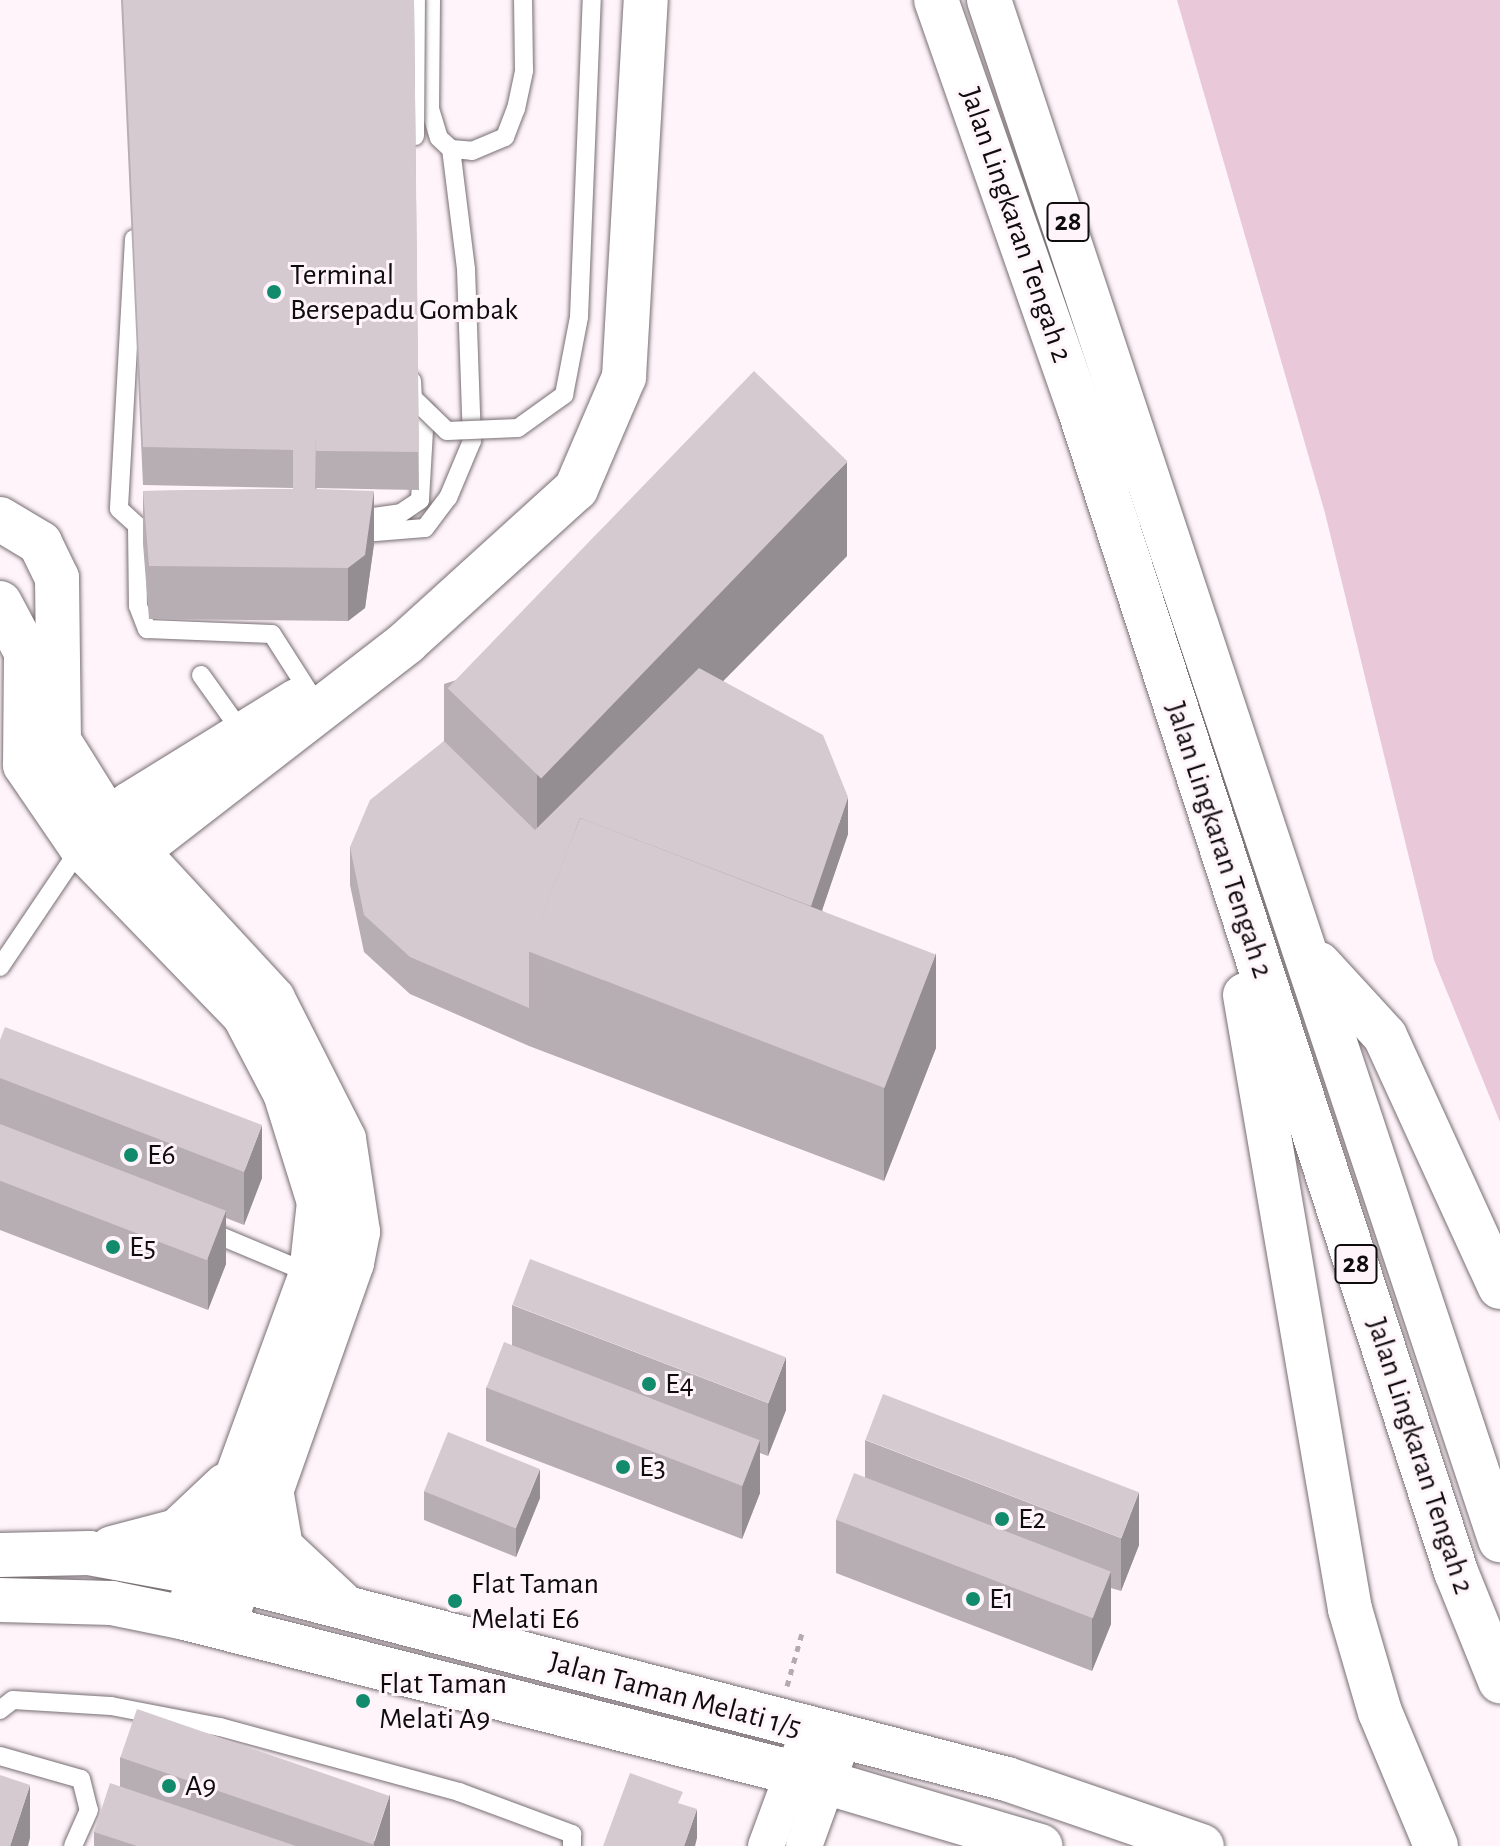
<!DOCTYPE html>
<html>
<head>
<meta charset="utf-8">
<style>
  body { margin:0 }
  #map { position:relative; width:1500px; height:1846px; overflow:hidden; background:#fef4f9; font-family:"Alegreya Sans",sans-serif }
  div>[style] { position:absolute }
  .green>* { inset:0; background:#e9c8da }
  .path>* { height:5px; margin-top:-2.5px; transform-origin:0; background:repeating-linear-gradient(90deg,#b3abaf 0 6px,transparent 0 12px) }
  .roads { filter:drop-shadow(0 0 2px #776e73) drop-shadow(0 0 2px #776e73) }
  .lane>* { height:18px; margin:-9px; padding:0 9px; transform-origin:9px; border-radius:9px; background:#fff }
  .street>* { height:36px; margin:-18px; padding:0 18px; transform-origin:18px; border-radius:18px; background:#fff }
  .secondary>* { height:44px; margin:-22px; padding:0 22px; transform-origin:22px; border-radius:22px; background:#fff }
  .highway>* { height:44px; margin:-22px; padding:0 22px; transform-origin:22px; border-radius:22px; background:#fff }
  .bridges { filter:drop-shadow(0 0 2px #776e73) drop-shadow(0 0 2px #776e73) }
  .lane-bridge>* { height:18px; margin:-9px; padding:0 9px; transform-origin:9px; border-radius:9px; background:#fff }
  .wall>* { inset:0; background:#b6aeb3 }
  .shaded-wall>* { inset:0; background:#948d92 }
  .building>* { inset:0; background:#d4cad0; transform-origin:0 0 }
  .dots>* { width:22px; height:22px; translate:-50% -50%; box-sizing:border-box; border:4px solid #fef4f9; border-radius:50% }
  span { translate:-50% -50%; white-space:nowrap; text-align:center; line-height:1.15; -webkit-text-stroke:6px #fef4f9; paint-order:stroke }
  .shield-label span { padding:2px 6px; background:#fef4f9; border:2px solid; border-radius:6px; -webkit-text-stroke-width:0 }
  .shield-label { font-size:28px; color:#0f0c0e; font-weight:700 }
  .street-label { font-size:30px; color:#0f0c0e }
  .poi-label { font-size:30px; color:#0f0c0e }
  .left { translate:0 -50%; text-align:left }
</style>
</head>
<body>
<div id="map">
  <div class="green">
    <div style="clip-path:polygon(1177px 0,1500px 0,1500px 1122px,1434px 960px,1325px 513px)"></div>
  </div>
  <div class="path">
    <div style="left:787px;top:1686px;width:55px;rotate:-74.2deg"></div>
  </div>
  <div class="roads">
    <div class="lane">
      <div style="left:431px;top:0;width:109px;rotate:90.5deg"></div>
      <div style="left:430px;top:109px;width:30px;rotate:73deg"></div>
      <div style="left:439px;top:138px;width:16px;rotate:43deg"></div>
      <div style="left:451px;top:149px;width:21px;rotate:5deg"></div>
      <div style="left:472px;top:151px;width:36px;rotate:-23deg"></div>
      <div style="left:505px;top:137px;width:30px;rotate:-69deg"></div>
      <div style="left:516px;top:109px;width:40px;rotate:-78deg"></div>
      <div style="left:524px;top:70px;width:70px;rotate:-90.8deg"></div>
      <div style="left:134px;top:239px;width:270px;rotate:93.2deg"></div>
      <div style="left:119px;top:509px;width:30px;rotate:42deg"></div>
      <div style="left:141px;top:529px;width:25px;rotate:7deg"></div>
      <div style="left:352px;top:520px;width:49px;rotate:-8.1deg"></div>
      <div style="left:401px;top:513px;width:23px;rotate:-34deg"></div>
      <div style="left:420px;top:500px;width:88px;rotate:-86.7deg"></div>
      <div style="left:137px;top:527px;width:79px;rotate:89.3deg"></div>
      <div style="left:138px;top:606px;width:25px;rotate:69deg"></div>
      <div style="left:147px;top:629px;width:125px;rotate:2.3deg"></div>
      <div style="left:272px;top:634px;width:78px;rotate:57.5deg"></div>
      <div style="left:351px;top:534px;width:74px;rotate:-4.6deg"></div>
      <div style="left:425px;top:528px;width:38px;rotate:-53deg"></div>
      <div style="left:448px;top:498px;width:62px;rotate:-67.2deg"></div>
      <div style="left:472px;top:441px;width:172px;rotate:-92deg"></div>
      <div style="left:466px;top:269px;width:121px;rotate:-97.1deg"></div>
      <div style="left:201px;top:675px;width:74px;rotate:54.4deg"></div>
      <div style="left:0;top:967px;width:145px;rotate:-56deg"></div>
      <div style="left:206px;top:1230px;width:114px;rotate:22.7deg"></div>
      <div style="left:0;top:1710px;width:16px;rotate:-38deg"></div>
      <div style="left:13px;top:1700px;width:98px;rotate:3.5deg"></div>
      <div style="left:111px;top:1706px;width:111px;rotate:10.9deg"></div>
      <div style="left:220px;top:1727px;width:248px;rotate:15.2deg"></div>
      <div style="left:459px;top:1792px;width:121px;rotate:20.4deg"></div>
      <div style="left:572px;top:1834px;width:12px;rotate:90deg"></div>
      <div style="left:0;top:1756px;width:84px;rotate:15.9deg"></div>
      <div style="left:81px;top:1779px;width:32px;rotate:76deg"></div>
      <div style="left:89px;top:1810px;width:39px;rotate:114deg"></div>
    </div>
    <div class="street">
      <div style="left:766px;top:1846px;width:107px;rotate:-69.7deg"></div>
      <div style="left:804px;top:1846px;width:114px;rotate:-70deg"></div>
    </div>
    <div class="secondary">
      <div style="left:0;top:519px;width:47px;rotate:31deg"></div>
      <div style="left:40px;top:543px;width:39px;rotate:64deg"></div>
      <div style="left:57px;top:578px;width:163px;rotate:89.3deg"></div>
      <div style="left:59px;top:741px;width:94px;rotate:58deg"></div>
      <div style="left:109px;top:821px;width:242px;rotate:47.3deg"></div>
      <div style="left:273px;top:999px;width:157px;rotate:63.1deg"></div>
      <div style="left:344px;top:1139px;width:94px;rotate:81.4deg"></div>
      <div style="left:358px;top:1232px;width:32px;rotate:101deg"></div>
      <div style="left:352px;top:1263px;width:386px;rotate:109.5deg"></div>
      <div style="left:0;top:603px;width:55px;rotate:62deg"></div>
      <div style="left:26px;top:652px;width:113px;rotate:90.5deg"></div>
      <div style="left:25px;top:765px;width:99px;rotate:55.7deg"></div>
      <div style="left:81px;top:847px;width:234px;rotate:45.9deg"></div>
      <div style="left:244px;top:1015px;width:88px;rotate:62.3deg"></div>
      <div style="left:285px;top:1093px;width:114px;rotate:72.7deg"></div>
      <div style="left:319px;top:1202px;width:72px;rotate:96.3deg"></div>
      <div style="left:311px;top:1274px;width:366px;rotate:110.1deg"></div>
      <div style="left:88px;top:840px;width:55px;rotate:-40.6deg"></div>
      <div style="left:130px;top:804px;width:196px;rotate:-31.7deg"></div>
      <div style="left:115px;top:868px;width:369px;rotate:-37.7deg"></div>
      <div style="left:407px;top:642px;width:228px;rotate:-42.2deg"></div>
      <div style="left:576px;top:489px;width:122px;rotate:-66.8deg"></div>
      <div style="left:624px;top:377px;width:378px;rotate:-86.7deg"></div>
      <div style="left:271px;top:1489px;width:59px;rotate:80.2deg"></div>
      <div style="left:281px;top:1547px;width:81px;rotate:43deg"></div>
      <div style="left:112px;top:1548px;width:67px;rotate:-14.7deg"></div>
      <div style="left:177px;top:1531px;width:67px;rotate:-43.2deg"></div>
      <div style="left:0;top:1555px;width:89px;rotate:-1.3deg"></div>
      <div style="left:89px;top:1553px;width:151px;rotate:10.3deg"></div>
      <div style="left:238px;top:1580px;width:794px;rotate:14.51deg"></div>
      <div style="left:1007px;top:1779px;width:206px;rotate:19deg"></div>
      <div style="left:0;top:1600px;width:112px;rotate:1.5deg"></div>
      <div style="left:112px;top:1603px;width:75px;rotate:11.6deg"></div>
      <div style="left:185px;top:1618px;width:628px;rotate:14.28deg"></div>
      <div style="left:794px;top:1773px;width:257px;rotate:16.5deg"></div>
    </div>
    <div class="highway">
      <div style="left:936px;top:0;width:432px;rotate:70.7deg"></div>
      <div style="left:1079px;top:408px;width:1224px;rotate:72.05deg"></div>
      <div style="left:1456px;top:1572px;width:118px;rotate:68deg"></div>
      <div style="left:989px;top:0;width:1623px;rotate:71.64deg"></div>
      <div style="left:1319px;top:964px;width:98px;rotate:47.5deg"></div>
      <div style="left:1385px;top:1036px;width:276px;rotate:65.4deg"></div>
      <div style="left:1245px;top:995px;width:623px;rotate:80.3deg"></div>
      <div style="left:1350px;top:1609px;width:107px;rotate:73.8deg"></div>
      <div style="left:1380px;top:1712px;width:145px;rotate:67.3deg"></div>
    </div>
  </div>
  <div class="bridges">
    <div class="lane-bridge">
      <div style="left:415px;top:136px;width:136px;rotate:-89.6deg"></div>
      <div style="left:412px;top:381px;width:17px;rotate:87deg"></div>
      <div style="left:413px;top:398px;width:47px;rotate:44.1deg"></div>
      <div style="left:447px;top:431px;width:71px;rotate:-2.4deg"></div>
      <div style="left:518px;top:428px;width:57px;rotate:-35.7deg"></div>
      <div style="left:564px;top:395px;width:79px;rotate:-79.1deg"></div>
      <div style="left:579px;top:317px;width:317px;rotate:-87.7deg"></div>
    </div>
  </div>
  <div class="wall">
    <div style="clip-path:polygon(121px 0,414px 0,419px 490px,316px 488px,374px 544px,365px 608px,348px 621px,149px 619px,143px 544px,143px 491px,293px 489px,293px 488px,143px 485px)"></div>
    <div style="clip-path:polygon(847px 556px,723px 681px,848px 834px,822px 910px,936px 1048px,884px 1181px,529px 1046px,410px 994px,364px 952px,350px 885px,350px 847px,444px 741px,444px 684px)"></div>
    <div style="clip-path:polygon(0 1040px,262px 1178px,244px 1225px,226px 1218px,226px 1264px,208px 1310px,0 1230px)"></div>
    <div style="clip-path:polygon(512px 1305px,786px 1410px,768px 1456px,760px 1453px,760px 1493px,742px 1539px,486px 1441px,486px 1388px,512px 1345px)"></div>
    <div style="clip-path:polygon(865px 1440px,1139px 1545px,1121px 1591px,1111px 1588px,1111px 1624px,1092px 1671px,836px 1573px,836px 1520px,865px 1478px)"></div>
    <div style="clip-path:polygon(424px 1491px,540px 1498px,516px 1557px,424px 1520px)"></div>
    <div style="clip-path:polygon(120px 1757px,390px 1846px,94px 1846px,94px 1832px,120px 1787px)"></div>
  </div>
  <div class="shaded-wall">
    <div style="clip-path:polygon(847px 462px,847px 556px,537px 869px,537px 775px)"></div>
    <div style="clip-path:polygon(374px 491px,374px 544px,365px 608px,348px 621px,348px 568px)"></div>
    <div style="clip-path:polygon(848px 797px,848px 834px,794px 993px,794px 956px)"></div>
    <div style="clip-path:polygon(936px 953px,936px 1048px,884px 1181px,884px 1087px)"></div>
    <div style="clip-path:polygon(262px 1125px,262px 1178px,244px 1225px,244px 1172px)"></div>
    <div style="clip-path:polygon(226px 1211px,226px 1264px,208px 1310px,208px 1257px)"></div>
    <div style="clip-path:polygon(786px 1357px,786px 1410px,768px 1456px,768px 1404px)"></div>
    <div style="clip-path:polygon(760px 1440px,760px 1493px,742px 1539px,742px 1487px)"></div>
    <div style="clip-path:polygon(540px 1469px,540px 1498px,516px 1557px,516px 1528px)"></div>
    <div style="clip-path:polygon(1139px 1492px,1139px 1545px,1121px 1591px,1121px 1539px)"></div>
    <div style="clip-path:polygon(1111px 1572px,1111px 1624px,1092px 1671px,1092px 1618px)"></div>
    <div style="clip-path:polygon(30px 1785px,30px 1838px,28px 1846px,10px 1846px)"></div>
    <div style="clip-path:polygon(390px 1794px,390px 1846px,374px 1846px,374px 1843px)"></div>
    <div style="clip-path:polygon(697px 1809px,697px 1838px,695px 1846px,684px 1846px)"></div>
  </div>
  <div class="building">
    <div style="clip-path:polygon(123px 0,414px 0,419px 452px,316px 451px,316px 435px,293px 435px,293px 450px,143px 447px)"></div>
    <div style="left:754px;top:371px;width:130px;height:441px;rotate:44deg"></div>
    <div style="clip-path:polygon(293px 435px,316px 435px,315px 489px,374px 491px,365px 555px,348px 568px,149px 566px,143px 491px,293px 489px)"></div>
    <div style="clip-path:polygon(699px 668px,823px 735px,848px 797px,811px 906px,580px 818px,529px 952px,529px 1008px,410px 957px,364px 915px,350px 847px,370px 800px,444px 741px,535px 830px)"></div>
    <div style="left:580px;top:818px;width:381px;height:143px;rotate:21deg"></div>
    <div style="clip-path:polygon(5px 1027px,262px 1125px,244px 1172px,0 1078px,0 1040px)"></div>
    <div style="left:0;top:1124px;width:242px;height:53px;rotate:21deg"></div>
    <div style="left:530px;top:1259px;width:274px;height:49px;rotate:21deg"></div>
    <div style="left:504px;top:1342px;width:274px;height:49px;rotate:21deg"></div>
    <div style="left:883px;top:1394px;width:274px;height:49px;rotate:21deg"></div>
    <div style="left:448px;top:1432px;width:99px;height:64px;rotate:22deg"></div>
    <div style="left:854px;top:1473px;width:275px;height:50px;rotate:21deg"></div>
    <div style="left:137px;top:1709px;width:267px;height:51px;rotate:19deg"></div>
    <div style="clip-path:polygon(630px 1773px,683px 1792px,678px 1803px,697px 1809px,684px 1846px,603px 1846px)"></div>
    <div style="clip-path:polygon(0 1775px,30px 1785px,10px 1846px,0 1846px)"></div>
    <div style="clip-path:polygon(110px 1783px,296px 1846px,137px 1846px,94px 1832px)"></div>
  </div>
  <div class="dots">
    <div style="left:274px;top:292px;background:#128b6d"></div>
    <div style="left:131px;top:1155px;background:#128b6d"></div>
    <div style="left:113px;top:1247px;background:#128b6d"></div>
    <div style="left:649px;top:1384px;background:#128b6d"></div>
    <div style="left:623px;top:1467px;background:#128b6d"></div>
    <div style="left:1002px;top:1519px;background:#128b6d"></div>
    <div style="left:973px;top:1599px;background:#128b6d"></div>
    <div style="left:455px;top:1601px;background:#128b6d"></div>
    <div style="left:363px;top:1701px;background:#128b6d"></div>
    <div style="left:169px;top:1786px;background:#128b6d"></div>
  </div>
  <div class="shield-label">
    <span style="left:1068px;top:222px">28</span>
    <span style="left:1356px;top:1264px">28</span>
  </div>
  <div class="street-label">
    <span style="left:1016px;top:225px;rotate:71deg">Jalan Lingkaran Tengah 2</span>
    <span style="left:1219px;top:840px;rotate:72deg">Jalan Lingkaran Tengah 2</span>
    <span style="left:1420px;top:1456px;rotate:72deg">Jalan Lingkaran Tengah 2</span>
    <span style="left:675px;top:1695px;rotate:15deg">Jalan Taman Melati 1/5</span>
  </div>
  <div class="poi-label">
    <span class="left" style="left:290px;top:292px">Terminal<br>Bersepadu Gombak</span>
    <span class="left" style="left:147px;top:1155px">E6</span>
    <span class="left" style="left:129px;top:1247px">E5</span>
    <span class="left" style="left:665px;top:1384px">E4</span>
    <span class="left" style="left:639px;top:1467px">E3</span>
    <span class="left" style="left:1018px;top:1519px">E2</span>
    <span class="left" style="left:471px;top:1601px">Flat Taman<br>Melati E6</span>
    <span class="left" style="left:989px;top:1599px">E1</span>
    <span class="left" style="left:379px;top:1701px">Flat Taman<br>Melati A9</span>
    <span class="left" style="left:185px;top:1786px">A9</span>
  </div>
</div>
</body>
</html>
